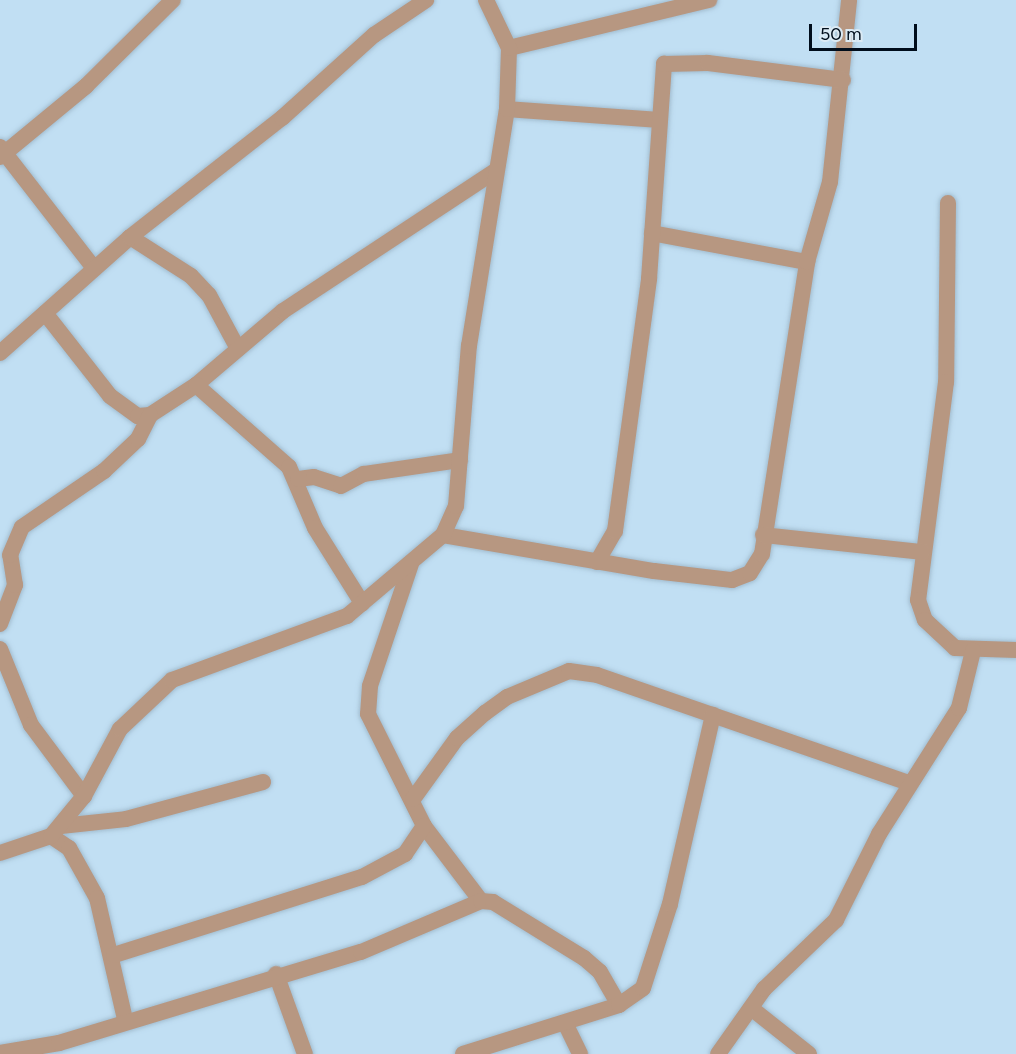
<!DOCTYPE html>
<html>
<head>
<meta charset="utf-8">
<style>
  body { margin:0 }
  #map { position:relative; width:1016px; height:1054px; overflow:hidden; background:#c1dff3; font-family:Figtree,sans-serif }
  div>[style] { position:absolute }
  .roads { filter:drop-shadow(0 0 2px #a2bdd0) drop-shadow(0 0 2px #a2bdd0) }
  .minor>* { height:16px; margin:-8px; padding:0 8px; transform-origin:8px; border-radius:8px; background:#b79781 }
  span { translate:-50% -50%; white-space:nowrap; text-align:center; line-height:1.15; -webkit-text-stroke:6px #dbeaf4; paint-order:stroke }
  .scale { position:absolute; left:809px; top:24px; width:108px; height:27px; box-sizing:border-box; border:3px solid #000d1b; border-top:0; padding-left:8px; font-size:18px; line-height:21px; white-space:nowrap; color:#000d1b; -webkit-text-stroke:4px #dbeaf4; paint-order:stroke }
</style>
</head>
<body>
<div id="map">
  <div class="roads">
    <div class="minor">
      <div style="left:509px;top:48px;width:206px;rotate:-13.5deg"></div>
      <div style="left:507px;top:109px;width:152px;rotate:4.1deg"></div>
      <div style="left:0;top:147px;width:153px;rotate:52.2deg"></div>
      <div style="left:0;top:157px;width:112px;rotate:-39.5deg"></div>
      <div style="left:86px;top:86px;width:122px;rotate:-44.7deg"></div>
      <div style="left:948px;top:203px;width:179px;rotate:90.6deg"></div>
      <div style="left:946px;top:382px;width:220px;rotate:97.3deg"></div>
      <div style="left:918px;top:600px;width:21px;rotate:71deg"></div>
      <div style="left:925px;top:620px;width:41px;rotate:43deg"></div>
      <div style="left:955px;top:648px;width:61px;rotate:1.9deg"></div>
      <div style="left:652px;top:233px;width:158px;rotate:10.6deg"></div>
      <div style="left:130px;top:237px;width:72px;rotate:32.6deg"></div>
      <div style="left:191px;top:276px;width:26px;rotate:47deg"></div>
      <div style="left:209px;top:295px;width:59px;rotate:61.7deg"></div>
      <div style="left:45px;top:313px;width:105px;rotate:51.9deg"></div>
      <div style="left:110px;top:396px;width:34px;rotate:36deg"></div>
      <div style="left:138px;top:416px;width:12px;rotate:-5deg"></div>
      <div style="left:150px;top:415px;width:55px;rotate:-33.1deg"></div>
      <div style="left:196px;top:385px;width:114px;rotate:-40.4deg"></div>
      <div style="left:283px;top:311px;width:254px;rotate:-33.4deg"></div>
      <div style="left:0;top:353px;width:174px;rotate:-41.7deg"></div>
      <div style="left:130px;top:237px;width:193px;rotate:-38.1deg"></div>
      <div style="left:282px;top:118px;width:124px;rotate:-42.1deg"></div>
      <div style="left:374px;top:35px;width:63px;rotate:-33.9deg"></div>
      <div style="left:196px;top:385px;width:124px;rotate:41.4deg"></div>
      <div style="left:289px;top:467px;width:66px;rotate:66.9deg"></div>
      <div style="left:315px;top:528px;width:89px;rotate:57.9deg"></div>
      <div style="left:298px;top:479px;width:16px;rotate:-7deg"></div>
      <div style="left:314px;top:477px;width:28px;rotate:18deg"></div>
      <div style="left:341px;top:486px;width:26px;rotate:-28deg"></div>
      <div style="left:364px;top:474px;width:97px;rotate:-8.3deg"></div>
      <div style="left:443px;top:535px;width:214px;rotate:9.7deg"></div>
      <div style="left:654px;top:571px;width:79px;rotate:6.6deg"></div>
      <div style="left:732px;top:580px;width:19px;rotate:-21deg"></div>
      <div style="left:750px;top:573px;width:22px;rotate:-58deg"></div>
      <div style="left:762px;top:554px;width:295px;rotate:-81.2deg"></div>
      <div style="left:807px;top:262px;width:83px;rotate:-74deg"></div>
      <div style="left:830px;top:182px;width:183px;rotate:-84deg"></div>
      <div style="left:763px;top:535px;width:160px;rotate:6.1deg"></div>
      <div style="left:597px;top:562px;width:36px;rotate:-60deg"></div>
      <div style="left:615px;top:531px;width:254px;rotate:-82.3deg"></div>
      <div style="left:649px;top:279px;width:216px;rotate:-86deg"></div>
      <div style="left:664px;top:64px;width:44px;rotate:-1.3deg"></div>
      <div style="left:708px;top:63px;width:136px;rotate:7.2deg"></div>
      <div style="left:411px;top:564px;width:129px;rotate:108.6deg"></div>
      <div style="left:370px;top:686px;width:28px;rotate:94deg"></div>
      <div style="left:368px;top:714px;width:125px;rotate:63.4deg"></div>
      <div style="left:424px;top:826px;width:94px;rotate:52.8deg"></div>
      <div style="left:0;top:624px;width:42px;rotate:-69deg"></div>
      <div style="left:15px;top:585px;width:30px;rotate:-99deg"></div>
      <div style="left:10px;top:555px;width:30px;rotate:-67deg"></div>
      <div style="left:22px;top:527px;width:99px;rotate:-34.3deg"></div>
      <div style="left:104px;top:471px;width:47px;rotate:-43.3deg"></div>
      <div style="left:138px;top:439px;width:27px;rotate:-63deg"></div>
      <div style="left:0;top:649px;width:82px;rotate:67.8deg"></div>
      <div style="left:31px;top:725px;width:89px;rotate:53.3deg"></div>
      <div style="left:413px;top:799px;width:75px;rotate:-54.2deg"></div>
      <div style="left:457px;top:738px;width:38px;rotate:-42deg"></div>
      <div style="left:485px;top:713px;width:27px;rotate:-36deg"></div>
      <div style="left:507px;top:697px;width:67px;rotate:-22.8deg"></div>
      <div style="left:569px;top:671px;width:28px;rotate:8deg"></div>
      <div style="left:597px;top:675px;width:330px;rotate:19.1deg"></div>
      <div style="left:61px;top:826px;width:65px;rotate:-6.1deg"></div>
      <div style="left:126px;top:819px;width:142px;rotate:-15.1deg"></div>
      <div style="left:51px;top:836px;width:22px;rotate:34deg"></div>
      <div style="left:69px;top:848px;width:57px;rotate:60.8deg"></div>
      <div style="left:97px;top:898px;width:124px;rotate:77deg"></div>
      <div style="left:0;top:853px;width:54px;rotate:-18.4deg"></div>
      <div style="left:51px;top:836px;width:52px;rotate:-50.5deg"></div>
      <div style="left:84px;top:796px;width:76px;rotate:-61.8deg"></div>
      <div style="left:120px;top:729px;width:71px;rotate:-43.3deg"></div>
      <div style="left:172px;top:680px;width:186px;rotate:-20.1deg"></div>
      <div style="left:347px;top:616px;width:126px;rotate:-40.2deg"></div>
      <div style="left:443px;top:535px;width:32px;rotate:-66deg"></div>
      <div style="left:456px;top:506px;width:161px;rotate:-85.4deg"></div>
      <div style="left:469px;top:346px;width:240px;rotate:-80.9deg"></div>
      <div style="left:507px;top:109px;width:61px;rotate:-88.1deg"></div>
      <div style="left:509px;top:48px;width:53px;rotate:-115.6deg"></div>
      <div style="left:114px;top:955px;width:260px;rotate:-17.5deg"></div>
      <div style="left:362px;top:877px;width:49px;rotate:-28.1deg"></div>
      <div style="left:405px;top:854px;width:34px;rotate:-56deg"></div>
      <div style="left:276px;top:974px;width:85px;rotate:70.1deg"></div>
      <div style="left:751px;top:1008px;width:74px;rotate:38.4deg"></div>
      <div style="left:566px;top:1025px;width:32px;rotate:64deg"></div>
      <div style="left:0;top:1053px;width:60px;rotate:-9.6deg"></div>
      <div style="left:59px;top:1043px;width:315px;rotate:-16.8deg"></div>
      <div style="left:361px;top:952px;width:130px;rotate:-23deg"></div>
      <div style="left:481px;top:901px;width:12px;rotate:5deg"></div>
      <div style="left:493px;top:902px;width:107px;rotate:31.6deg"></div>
      <div style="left:584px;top:958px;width:21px;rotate:41deg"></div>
      <div style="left:600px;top:972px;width:38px;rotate:60deg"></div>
      <div style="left:463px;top:1054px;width:164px;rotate:-17.4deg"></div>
      <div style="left:619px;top:1005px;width:29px;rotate:-35deg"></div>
      <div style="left:643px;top:988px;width:88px;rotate:-72.2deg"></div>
      <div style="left:670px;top:904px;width:194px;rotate:-77.2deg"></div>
      <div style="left:718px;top:1054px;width:80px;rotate:-54.7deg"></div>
      <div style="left:764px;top:989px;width:100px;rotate:-43.8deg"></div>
      <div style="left:836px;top:920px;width:96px;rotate:-63.4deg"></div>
      <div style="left:879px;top:834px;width:149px;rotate:-57.6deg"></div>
      <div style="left:959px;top:708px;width:59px;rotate:-76.2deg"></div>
    </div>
  </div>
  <div class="scale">50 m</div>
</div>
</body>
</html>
